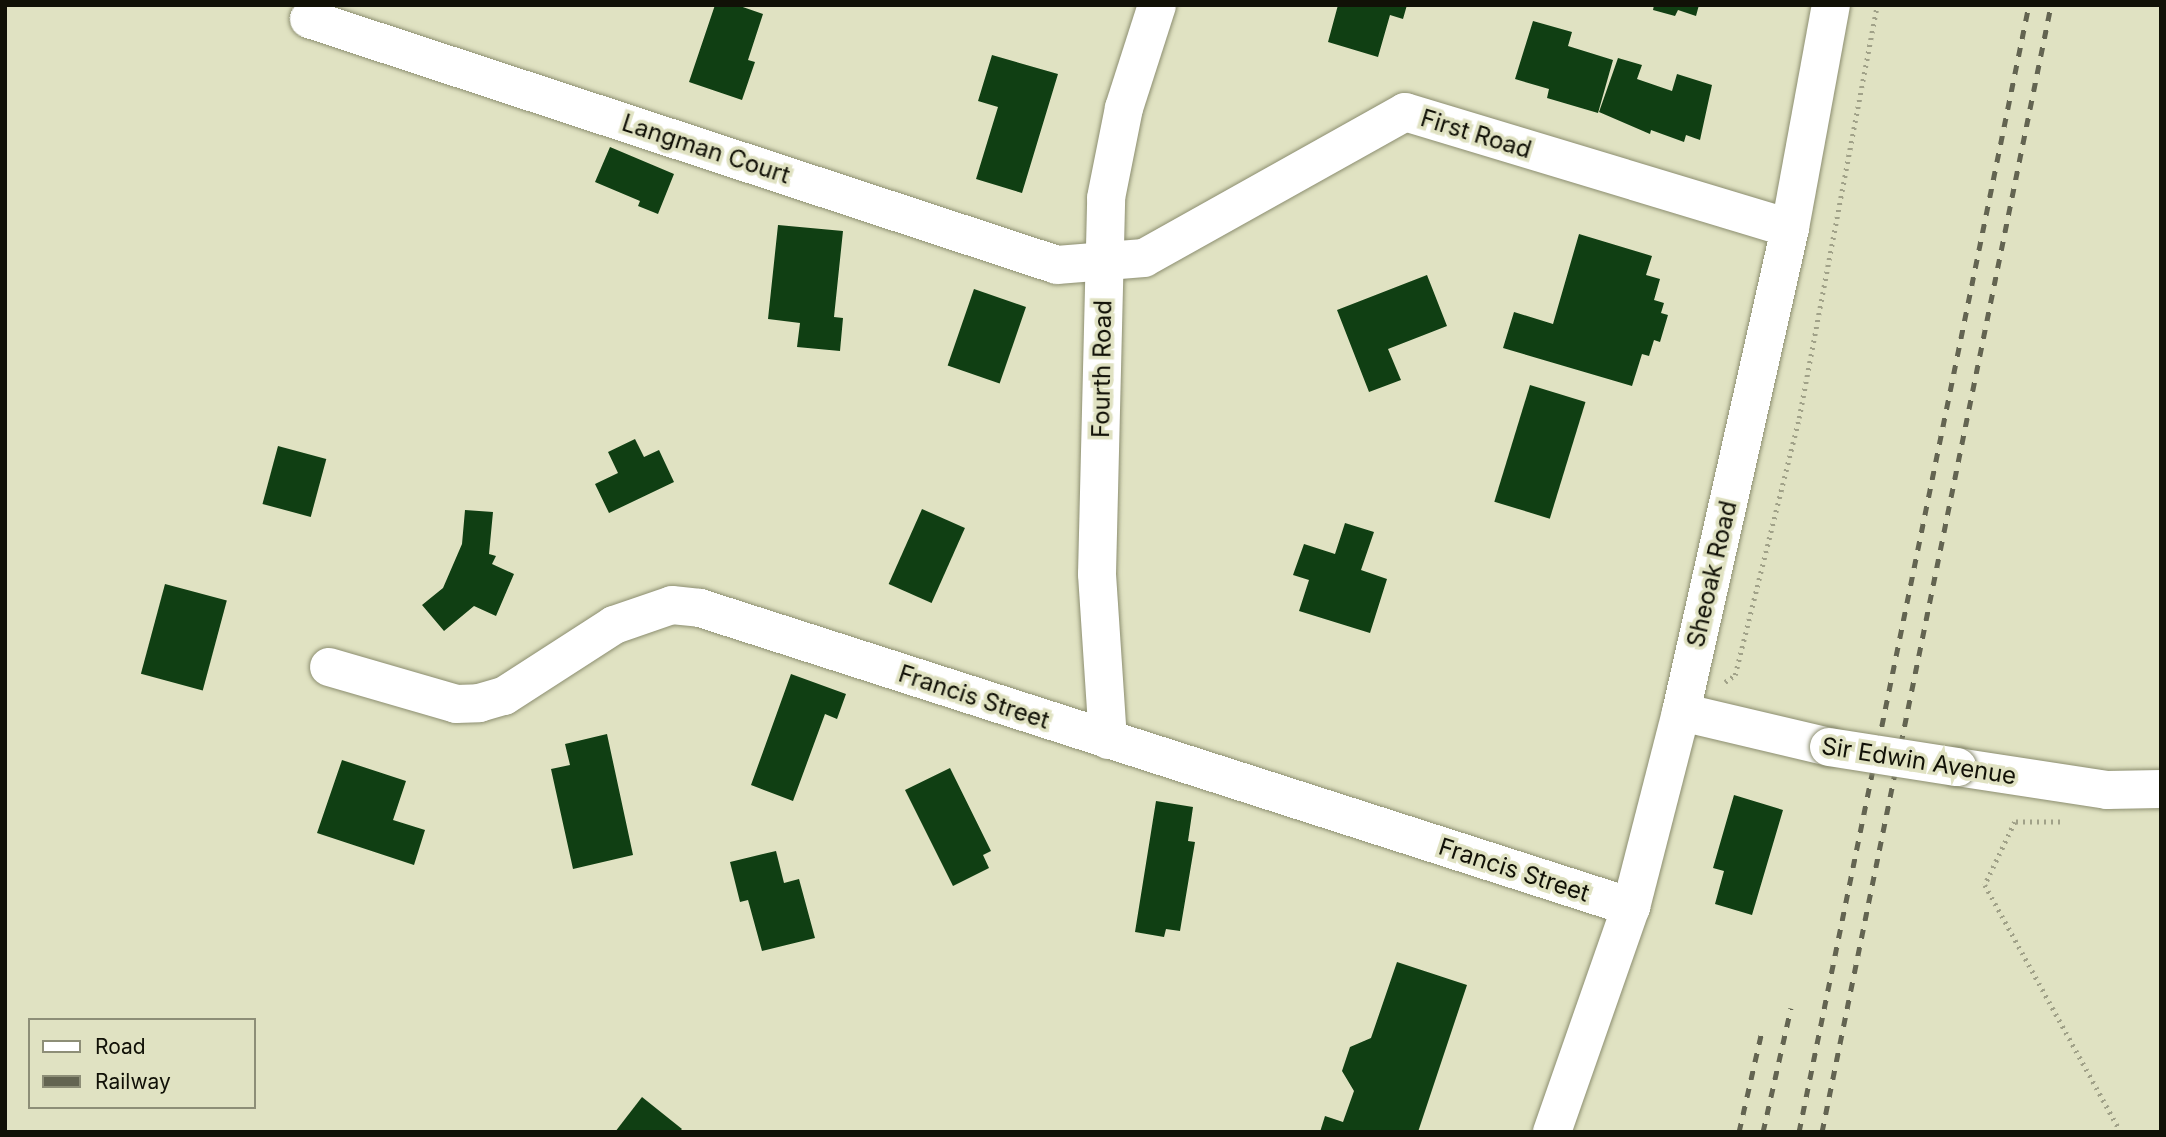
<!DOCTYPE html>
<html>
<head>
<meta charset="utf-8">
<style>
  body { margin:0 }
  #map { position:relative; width:2166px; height:1137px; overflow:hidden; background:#e0e2c2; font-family:Inter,sans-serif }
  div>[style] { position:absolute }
  .building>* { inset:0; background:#103f13; transform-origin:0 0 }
  .path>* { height:4.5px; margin-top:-2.25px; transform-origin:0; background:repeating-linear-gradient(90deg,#a0a188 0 2px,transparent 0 7px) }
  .roads { filter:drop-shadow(0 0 2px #8c8e70) drop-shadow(0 0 2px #8c8e70) }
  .street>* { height:38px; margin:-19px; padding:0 19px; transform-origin:19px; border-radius:19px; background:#fff }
  .rail>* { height:5px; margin-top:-2.5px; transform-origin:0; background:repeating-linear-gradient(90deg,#636451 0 9px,transparent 0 18px) }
  .bridges { filter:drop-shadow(0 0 2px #8c8e70) drop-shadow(0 0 2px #8c8e70) }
  .street-bridge>* { height:38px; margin:-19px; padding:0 19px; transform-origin:19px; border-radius:19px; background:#fff }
  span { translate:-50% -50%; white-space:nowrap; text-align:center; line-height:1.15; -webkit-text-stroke:7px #e0e2c2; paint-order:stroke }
  .street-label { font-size:24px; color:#111107 }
  .frame { position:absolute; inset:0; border:7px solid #111107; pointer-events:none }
  .legend { position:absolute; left:28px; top:1018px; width:228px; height:91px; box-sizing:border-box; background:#e0e2c2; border:2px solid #8d8e77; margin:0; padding:9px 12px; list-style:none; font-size:21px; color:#111107 }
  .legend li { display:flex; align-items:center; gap:14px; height:35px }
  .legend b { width:35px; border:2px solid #8d8e77 }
</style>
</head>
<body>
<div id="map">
  <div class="building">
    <div style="clip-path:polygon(715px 5px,737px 5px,763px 14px,748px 60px,755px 62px,742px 100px,689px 82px)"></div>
    <div style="clip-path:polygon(1338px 5px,1407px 5px,1403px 19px,1390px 15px,1378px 57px,1328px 42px)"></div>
    <div style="clip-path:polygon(1654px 5px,1699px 5px,1696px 16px,1678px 10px,1675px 16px,1653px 10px)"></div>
    <div style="clip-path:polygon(1533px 21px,1572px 32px,1568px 46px,1613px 60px,1598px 113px,1547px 98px,1549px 89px,1515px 79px)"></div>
    <div style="clip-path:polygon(992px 55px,1058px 74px,1022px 193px,976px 179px,998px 107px,978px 101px)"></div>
    <div style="clip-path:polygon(1618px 58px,1642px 65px,1637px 79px,1672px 91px,1677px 74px,1712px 85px,1700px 140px,1686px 135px,1684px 142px,1651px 130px,1650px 134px,1599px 112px)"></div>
    <div style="clip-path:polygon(610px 147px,674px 174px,658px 214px,638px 206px,640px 201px,595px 182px)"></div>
    <div style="clip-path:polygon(778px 225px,843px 231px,834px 317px,843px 318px,840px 351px,797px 347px,800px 323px,768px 319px)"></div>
    <div style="clip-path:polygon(1579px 234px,1652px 256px,1646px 275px,1660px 279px,1654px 300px,1664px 303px,1661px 313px,1668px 315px,1660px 342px,1654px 340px,1649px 356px,1642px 354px,1632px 386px,1503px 348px,1514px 312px,1553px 324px)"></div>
    <div style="clip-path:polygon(1427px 275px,1447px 326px,1388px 349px,1401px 380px,1369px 392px,1337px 310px)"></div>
    <div style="left:974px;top:289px;width:55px;height:81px;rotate:19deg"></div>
    <div style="left:1530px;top:385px;width:58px;height:122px;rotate:17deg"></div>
    <div style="clip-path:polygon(635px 439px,644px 457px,659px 450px,674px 482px,609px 513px,595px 484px,618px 473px,608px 452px)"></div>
    <div style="left:278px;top:446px;width:50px;height:60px;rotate:15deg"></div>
    <div style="left:922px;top:509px;width:47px;height:82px;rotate:24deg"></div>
    <div style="clip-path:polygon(465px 510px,493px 512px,489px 554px,496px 556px,492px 564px,514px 574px,496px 616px,474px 606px,444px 631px,422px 605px,443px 588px,462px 544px)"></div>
    <div style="clip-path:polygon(1345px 523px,1374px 532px,1361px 570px,1387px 579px,1370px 633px,1299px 611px,1309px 580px,1293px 575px,1304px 544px,1335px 554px)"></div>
    <div style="left:165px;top:584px;width:64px;height:93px;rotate:15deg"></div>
    <div style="clip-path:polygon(791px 674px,846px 694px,837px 719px,825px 714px,793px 801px,751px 785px)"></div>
    <div style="clip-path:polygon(607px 734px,633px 855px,573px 869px,551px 769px,570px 765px,565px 744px)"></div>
    <div style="clip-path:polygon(342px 760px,406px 781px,393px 820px,425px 830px,414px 865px,317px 833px)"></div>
    <div style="clip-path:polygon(950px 768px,991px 851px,983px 855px,989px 868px,953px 886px,905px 790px)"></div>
    <div style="clip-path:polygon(1734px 795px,1783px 810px,1752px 915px,1715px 904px,1724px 871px,1713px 868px)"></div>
    <div style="clip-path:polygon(1156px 801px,1193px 807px,1188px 841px,1195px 842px,1180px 931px,1166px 929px,1164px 937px,1135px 932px)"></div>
    <div style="clip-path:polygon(776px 851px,784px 883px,799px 879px,815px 938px,762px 951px,748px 900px,740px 902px,730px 862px)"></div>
    <div style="clip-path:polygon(1397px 962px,1467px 985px,1418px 1132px,1320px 1132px,1325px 1116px,1343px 1122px,1354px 1091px,1342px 1071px,1350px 1047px,1371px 1038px)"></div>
    <div style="clip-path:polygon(642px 1097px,682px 1129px,679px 1132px,615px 1132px)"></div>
  </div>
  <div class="path">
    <div style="left:1725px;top:682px;width:12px;rotate:-35deg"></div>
    <div style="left:1735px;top:675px;width:265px;rotate:-76deg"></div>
    <div style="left:1799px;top:418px;width:420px;rotate:-79.3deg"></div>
    <div style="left:2060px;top:822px;width:45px;rotate:180deg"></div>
    <div style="left:2015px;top:822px;width:70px;rotate:115.5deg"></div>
    <div style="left:1985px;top:885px;width:282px;rotate:61.2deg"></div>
  </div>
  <div class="roads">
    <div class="street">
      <div style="left:309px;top:19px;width:787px;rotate:18.2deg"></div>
      <div style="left:1057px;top:265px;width:87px;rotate:-4.6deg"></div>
      <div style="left:1144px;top:258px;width:299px;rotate:-29.2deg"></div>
      <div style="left:1405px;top:112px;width:402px;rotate:16.8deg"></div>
      <div style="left:329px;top:667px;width:132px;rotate:16.2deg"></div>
      <div style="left:456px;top:704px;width:23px;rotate:-2deg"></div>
      <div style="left:479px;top:703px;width:26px;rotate:-16deg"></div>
      <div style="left:504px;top:696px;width:131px;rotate:-32.8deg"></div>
      <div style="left:614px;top:625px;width:61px;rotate:-19deg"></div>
      <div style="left:672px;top:605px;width:28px;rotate:6deg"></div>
      <div style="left:700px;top:608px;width:978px;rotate:17.8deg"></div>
      <div style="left:1681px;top:712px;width:152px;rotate:13.3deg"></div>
      <div style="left:1108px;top:740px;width:166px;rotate:-93.8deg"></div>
      <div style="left:1097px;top:574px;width:376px;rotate:-88.6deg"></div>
      <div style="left:1106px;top:198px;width:92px;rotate:-78.7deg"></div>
      <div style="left:1124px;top:108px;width:108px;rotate:-72.2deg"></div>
      <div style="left:1957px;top:767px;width:152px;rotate:8.7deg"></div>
      <div style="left:2107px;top:790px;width:54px;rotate:-1.1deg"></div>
      <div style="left:1552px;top:1132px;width:238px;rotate:-70.7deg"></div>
      <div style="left:1631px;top:907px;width:201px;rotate:-75.6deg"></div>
      <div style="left:1681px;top:712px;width:496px;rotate:-77.3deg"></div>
      <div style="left:1790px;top:228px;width:227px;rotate:-79.6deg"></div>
    </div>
  </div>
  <div class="rail">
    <div style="left:1739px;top:1132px;width:104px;rotate:-77.2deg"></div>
    <div style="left:1763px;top:1132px;width:127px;rotate:-77.3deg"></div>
    <div style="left:1799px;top:1132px;width:1150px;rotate:-78.47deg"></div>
    <div style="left:1822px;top:1132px;width:1150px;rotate:-78.51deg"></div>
  </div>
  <div class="bridges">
    <div class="street-bridge">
      <div style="left:1829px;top:747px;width:130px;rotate:8.9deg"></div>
    </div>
  </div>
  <div class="street-label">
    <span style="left:1476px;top:134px;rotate:17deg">First Road</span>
    <span style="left:706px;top:149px;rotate:18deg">Langman Court</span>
    <span style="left:1102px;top:369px;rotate:-89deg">Fourth Road</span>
    <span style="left:1712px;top:574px;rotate:-77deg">Sheoak Road</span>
    <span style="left:974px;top:697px;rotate:18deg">Francis Street</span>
    <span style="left:1919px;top:761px;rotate:9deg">Sir Edwin Avenue</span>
    <span style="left:1514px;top:870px;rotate:18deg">Francis Street</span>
  </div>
  <div class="frame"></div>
  <ul class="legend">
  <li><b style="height:9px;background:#fff"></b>Road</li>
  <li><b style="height:9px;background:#636451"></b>Railway</li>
  </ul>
</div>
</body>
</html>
